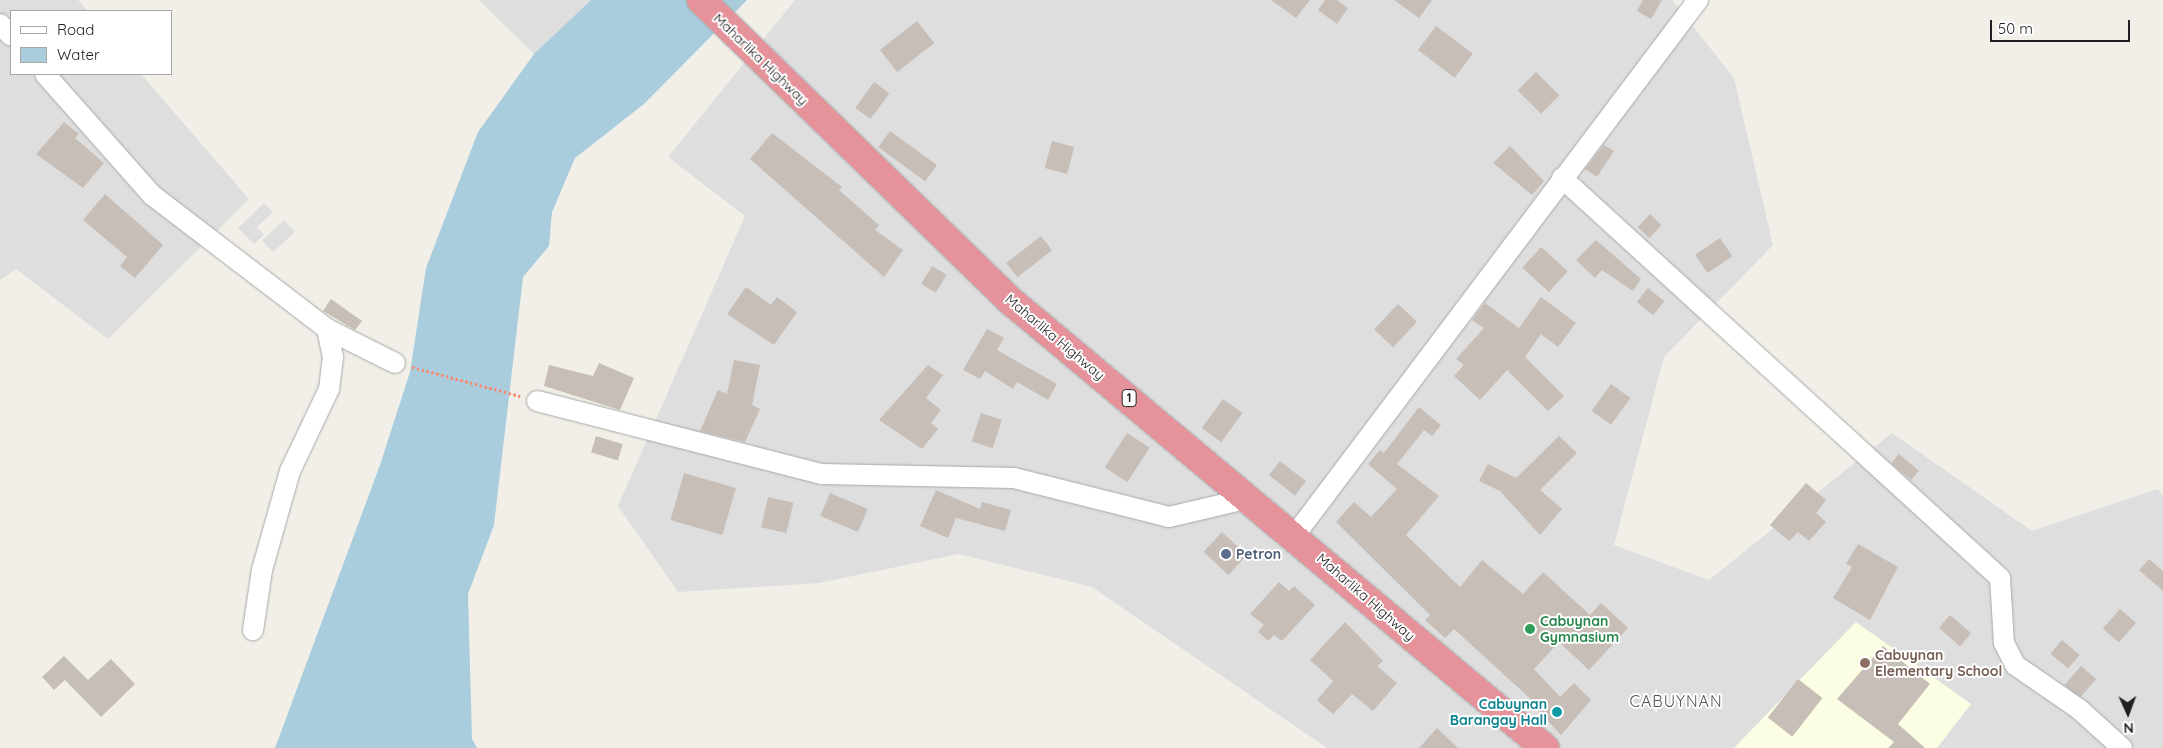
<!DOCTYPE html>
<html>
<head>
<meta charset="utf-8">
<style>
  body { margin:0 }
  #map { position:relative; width:2163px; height:748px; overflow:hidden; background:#f1efe8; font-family:Quicksand,sans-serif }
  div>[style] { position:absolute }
  .residential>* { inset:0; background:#dfdede; transform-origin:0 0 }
  .education>* { inset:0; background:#fcfee3 }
  .water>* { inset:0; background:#a9cddd }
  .building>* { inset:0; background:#c6beb7; transform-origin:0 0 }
  .path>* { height:3px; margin-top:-1.5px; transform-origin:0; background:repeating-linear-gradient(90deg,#f78b72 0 2.5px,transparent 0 5px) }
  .roads { filter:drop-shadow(0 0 1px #a8a8a8) drop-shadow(0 0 1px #a8a8a8) }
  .street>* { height:20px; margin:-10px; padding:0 10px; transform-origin:10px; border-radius:10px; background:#fff }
  .highway>* { height:28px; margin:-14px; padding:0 14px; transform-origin:14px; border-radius:14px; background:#e6929b }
  .dots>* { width:14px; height:14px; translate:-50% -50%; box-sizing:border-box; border:2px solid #fff; border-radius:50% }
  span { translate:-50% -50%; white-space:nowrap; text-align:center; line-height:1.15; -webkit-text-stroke:4px #fff; paint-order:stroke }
  .shield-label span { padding:1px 4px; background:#fff; border:1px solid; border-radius:4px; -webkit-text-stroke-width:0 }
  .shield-label { font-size:12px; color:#212121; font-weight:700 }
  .street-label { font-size:14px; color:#212121 }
  .service-label { font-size:14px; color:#4e5e75; font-weight:700 }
  .left { translate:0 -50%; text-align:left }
  .leisure-label { font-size:14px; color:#27864d; font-weight:700 }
  .education-label { font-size:14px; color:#785e54; font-weight:700 }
  .culture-label { font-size:14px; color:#0d838f; font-weight:700 }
  .right { translate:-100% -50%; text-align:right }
  .quarter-label { font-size:16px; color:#545454; letter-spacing:1px }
  .legend { position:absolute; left:10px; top:10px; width:162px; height:65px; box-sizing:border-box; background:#fff; border:1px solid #a6a6a6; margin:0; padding:6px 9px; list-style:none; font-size:15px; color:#212121 }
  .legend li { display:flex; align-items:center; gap:10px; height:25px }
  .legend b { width:25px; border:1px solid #a6a6a6 }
  .north { position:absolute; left:2103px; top:688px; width:50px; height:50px; -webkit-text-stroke:4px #fff; paint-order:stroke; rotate:178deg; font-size:14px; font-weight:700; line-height:20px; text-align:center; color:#212121 }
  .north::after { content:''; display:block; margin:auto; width:18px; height:22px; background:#212121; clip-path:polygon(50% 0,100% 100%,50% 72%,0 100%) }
  .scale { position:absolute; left:1990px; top:20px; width:140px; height:22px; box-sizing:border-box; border:2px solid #212121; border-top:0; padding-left:6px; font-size:15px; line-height:18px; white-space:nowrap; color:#212121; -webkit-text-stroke:4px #fff; paint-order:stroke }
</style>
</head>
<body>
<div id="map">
  <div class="residential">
    <div style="clip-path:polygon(0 0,78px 0,88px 11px,11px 11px,11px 74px,141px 74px,249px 199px,108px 339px,16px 269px,0 280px)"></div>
    <div style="clip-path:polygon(479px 0,591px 0,534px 54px)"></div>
    <div style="clip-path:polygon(795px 0,1672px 0,1734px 78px,1773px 245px,1664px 357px,1614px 545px,1709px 580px,1892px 433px,2032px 531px,2158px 489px,2163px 496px,2163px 748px,1327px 748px,1092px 587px,959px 554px,819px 583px,678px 592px,618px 506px,745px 216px,668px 157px)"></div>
    <div style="clip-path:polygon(264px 203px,273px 212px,257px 227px,264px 235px,254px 244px,238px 228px)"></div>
    <div style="left:284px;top:220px;width:16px;height:30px;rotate:47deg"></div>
  </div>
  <div class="education">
    <div style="clip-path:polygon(1856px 622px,1971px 704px,1937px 748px,1734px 748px)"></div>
  </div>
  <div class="water">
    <div style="clip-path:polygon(591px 0,747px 0,644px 104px,575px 158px,552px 212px,549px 246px,523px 277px,494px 525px,468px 594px,472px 739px,477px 748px,275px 748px,380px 465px,410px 372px,426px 268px,478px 132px,534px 54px)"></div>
  </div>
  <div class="building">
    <div style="clip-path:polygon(1271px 0,1310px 0,1296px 18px)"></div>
    <div style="clip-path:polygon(1325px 0,1337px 0,1348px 8px,1337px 24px,1318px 10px)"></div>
    <div style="clip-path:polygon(1394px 0,1432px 0,1419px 18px)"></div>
    <div style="clip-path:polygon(1643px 0,1662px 0,1651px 19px,1637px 11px)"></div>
    <div style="left:917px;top:21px;width:28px;height:47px;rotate:52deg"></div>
    <div style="left:1436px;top:26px;width:46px;height:30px;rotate:37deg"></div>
    <div style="left:1536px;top:72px;width:33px;height:26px;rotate:45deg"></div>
    <div style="left:874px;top:82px;width:19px;height:32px;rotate:36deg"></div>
    <div style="clip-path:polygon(64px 122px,79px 134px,75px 138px,104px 163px,83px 188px,36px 154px)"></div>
    <div style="left:890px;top:131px;width:58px;height:20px;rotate:36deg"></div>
    <div style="clip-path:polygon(772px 133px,842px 187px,839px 190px,879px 225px,875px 230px,903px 250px,884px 277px,750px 159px)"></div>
    <div style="left:1052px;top:141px;width:23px;height:28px;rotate:15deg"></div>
    <div style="clip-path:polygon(1604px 145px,1614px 151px,1597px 177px,1585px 169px)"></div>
    <div style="clip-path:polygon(1510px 146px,1544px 181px,1532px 195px,1493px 163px)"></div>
    <div style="clip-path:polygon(105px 194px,163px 245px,135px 278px,120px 266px,127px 257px,83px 220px)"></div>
    <div style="left:1650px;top:214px;width:16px;height:18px;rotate:43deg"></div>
    <div style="left:1041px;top:236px;width:18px;height:44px;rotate:52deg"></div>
    <div style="left:1720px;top:238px;width:22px;height:30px;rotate:56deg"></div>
    <div style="clip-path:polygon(1596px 240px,1641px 279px,1633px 291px,1602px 270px,1595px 278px,1576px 260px)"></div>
    <div style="left:1541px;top:247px;width:36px;height:28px;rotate:42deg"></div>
    <div style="left:932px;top:266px;width:17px;height:21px;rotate:31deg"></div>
    <div style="clip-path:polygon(746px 287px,771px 305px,777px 297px,797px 312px,774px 345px,727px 314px)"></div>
    <div style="left:1648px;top:288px;width:21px;height:18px;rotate:39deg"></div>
    <div style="clip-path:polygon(1541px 297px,1576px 323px,1558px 347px,1541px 334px,1525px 357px,1564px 396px,1548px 411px,1507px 370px,1480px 400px,1454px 376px,1464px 365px,1456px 359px,1484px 328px,1472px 320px,1485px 303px,1519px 328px)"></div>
    <div style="clip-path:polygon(331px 299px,362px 321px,355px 330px,323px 311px)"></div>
    <div style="left:1398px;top:304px;width:26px;height:35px;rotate:43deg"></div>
    <div style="clip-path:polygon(987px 329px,1004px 338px,997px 350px,1057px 384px,1048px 400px,1017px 382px,1013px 389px,985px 371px,980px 379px,963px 370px)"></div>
    <div style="clip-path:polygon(734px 360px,760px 365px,752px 405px,760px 409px,745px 442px,700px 431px,718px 390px,727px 394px)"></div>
    <div style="clip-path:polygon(599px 363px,634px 378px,620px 410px,544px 386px,549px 365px,593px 376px)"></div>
    <div style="clip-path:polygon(928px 365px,943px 375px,926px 398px,941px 410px,931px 423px,938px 429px,922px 449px,879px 420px)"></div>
    <div style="left:1611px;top:384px;width:24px;height:33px;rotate:36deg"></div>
    <div style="left:1223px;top:399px;width:24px;height:36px;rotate:36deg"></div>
    <div style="clip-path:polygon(1419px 407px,1441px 425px,1432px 436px,1424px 430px,1397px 464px,1439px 496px,1406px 535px,1460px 587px,1482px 560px,1523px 594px,1543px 572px,1590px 615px,1601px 603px,1628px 628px,1589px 670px,1559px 642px,1534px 669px,1560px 697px,1574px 683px,1591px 700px,1561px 735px,1534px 706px,1536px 704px,1454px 629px,1445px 638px,1425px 620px,1430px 615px,1336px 522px,1354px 502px,1371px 517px,1397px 489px,1368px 464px,1380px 450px,1384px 453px)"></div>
    <div style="left:981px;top:413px;width:22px;height:30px;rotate:18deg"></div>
    <div style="left:1127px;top:433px;width:27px;height:41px;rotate:33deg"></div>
    <div style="left:596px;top:436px;width:28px;height:17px;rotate:17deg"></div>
    <div style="clip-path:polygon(1559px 436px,1577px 453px,1540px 490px,1562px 509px,1540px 535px,1500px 491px,1479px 481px,1488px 464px,1516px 478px)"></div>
    <div style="left:1899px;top:454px;width:26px;height:12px;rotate:40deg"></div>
    <div style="left:1280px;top:461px;width:33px;height:18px;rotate:38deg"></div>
    <div style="left:684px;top:473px;width:54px;height:49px;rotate:16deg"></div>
    <div style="clip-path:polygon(1806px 483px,1826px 500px,1816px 513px,1826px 522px,1809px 541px,1798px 532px,1789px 541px,1770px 525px)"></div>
    <div style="clip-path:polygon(936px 490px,980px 509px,982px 502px,1011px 510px,1005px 531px,956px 518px,948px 538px,920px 526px)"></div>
    <div style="left:830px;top:493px;width:41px;height:25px;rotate:23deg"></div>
    <div style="left:768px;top:497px;width:26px;height:31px;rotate:13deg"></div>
    <div style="left:1222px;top:532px;width:34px;height:27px;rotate:43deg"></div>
    <div style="clip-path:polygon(1858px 544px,1898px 567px,1870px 620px,1833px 598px,1852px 567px,1846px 564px)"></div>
    <div style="clip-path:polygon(2149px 559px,2163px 571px,2163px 591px,2139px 570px)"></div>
    <div style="clip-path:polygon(1279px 582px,1289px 591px,1294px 586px,1315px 605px,1282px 641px,1274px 635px,1268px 641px,1258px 632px,1264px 625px,1250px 614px)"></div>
    <div style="left:2120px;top:609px;width:21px;height:26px;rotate:41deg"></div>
    <div style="left:1950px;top:615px;width:28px;height:17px;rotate:41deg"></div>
    <div style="clip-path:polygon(1345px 622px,1383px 661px,1377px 666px,1397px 683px,1373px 711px,1352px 694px,1333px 714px,1317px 700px,1333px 681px,1310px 660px)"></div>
    <div style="left:2062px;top:640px;width:23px;height:18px;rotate:40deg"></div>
    <div style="clip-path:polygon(1883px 646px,1930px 684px,1898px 724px,1925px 748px,1888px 748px,1894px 742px,1837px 699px)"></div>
    <div style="clip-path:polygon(64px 656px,88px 680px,111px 659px,135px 684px,101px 717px,65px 680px,54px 690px,42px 677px)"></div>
    <div style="left:2081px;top:666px;width:20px;height:25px;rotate:41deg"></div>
    <div style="left:1798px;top:679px;width:31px;height:49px;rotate:38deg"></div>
    <div style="clip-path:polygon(1437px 728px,1458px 748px,1419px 748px)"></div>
  </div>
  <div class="path">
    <div style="left:412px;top:367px;width:112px;rotate:15deg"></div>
  </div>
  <div class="roads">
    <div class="street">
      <div style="left:0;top:24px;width:16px;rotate:47deg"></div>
      <div style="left:45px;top:74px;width:162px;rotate:48.5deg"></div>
      <div style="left:152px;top:195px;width:220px;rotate:37.4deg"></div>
      <div style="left:327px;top:329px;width:29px;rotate:78deg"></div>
      <div style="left:333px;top:357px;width:32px;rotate:97deg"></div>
      <div style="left:329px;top:389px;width:91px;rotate:115.4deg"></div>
      <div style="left:290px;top:471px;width:103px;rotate:105.8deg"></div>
      <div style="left:262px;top:570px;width:61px;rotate:98.5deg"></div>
      <div style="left:1562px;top:178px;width:593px;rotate:42.4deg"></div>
      <div style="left:2000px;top:578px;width:65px;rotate:86.5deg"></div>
      <div style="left:2004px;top:643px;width:25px;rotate:63deg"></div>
      <div style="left:2015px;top:665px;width:78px;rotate:34.5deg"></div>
      <div style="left:2079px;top:709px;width:58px;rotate:42.2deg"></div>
      <div style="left:327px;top:329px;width:76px;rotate:26.6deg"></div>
      <div style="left:537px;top:401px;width:294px;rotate:14.4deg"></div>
      <div style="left:822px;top:474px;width:192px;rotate:1.2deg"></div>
      <div style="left:1014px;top:478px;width:160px;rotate:14.1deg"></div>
      <div style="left:1169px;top:517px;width:83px;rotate:-13.2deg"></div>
      <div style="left:1295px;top:535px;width:670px;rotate:-53.01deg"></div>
    </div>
    <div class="highway">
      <div style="left:701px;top:0;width:434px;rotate:44.2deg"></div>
      <div style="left:1012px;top:302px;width:695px;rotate:39.92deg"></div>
    </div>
  </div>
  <div class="dots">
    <div style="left:1226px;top:554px;background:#5c6f8a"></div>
    <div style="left:1530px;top:629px;background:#2e9e5b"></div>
    <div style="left:1865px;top:663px;background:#8d6e63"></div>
    <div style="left:1557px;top:712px;background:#0f9aa8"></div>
  </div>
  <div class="shield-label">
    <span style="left:1129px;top:398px">1</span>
  </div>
  <div class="street-label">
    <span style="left:761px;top:59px;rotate:44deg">Maharlika Highway</span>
    <span style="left:1055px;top:337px;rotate:40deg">Maharlika Highway</span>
    <span style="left:1366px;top:597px;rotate:41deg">Maharlika Highway</span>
  </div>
  <div class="service-label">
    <span class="left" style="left:1236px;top:554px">Petron</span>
  </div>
  <div class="leisure-label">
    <span class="left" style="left:1540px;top:629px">Cabuynan<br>Gymnasium</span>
  </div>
  <div class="education-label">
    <span class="left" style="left:1875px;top:663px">Cabuynan<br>Elementary School</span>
  </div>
  <div class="culture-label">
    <span class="right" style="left:1547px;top:712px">Cabuynan<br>Barangay Hall</span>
  </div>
  <div class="quarter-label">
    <span style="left:1676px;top:701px">CABUYNAN</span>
  </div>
  <ul class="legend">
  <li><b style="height:6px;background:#fff"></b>Road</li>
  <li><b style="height:14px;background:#a9cddd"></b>Water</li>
  </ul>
  <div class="north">N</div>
  <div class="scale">50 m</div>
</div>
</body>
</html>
